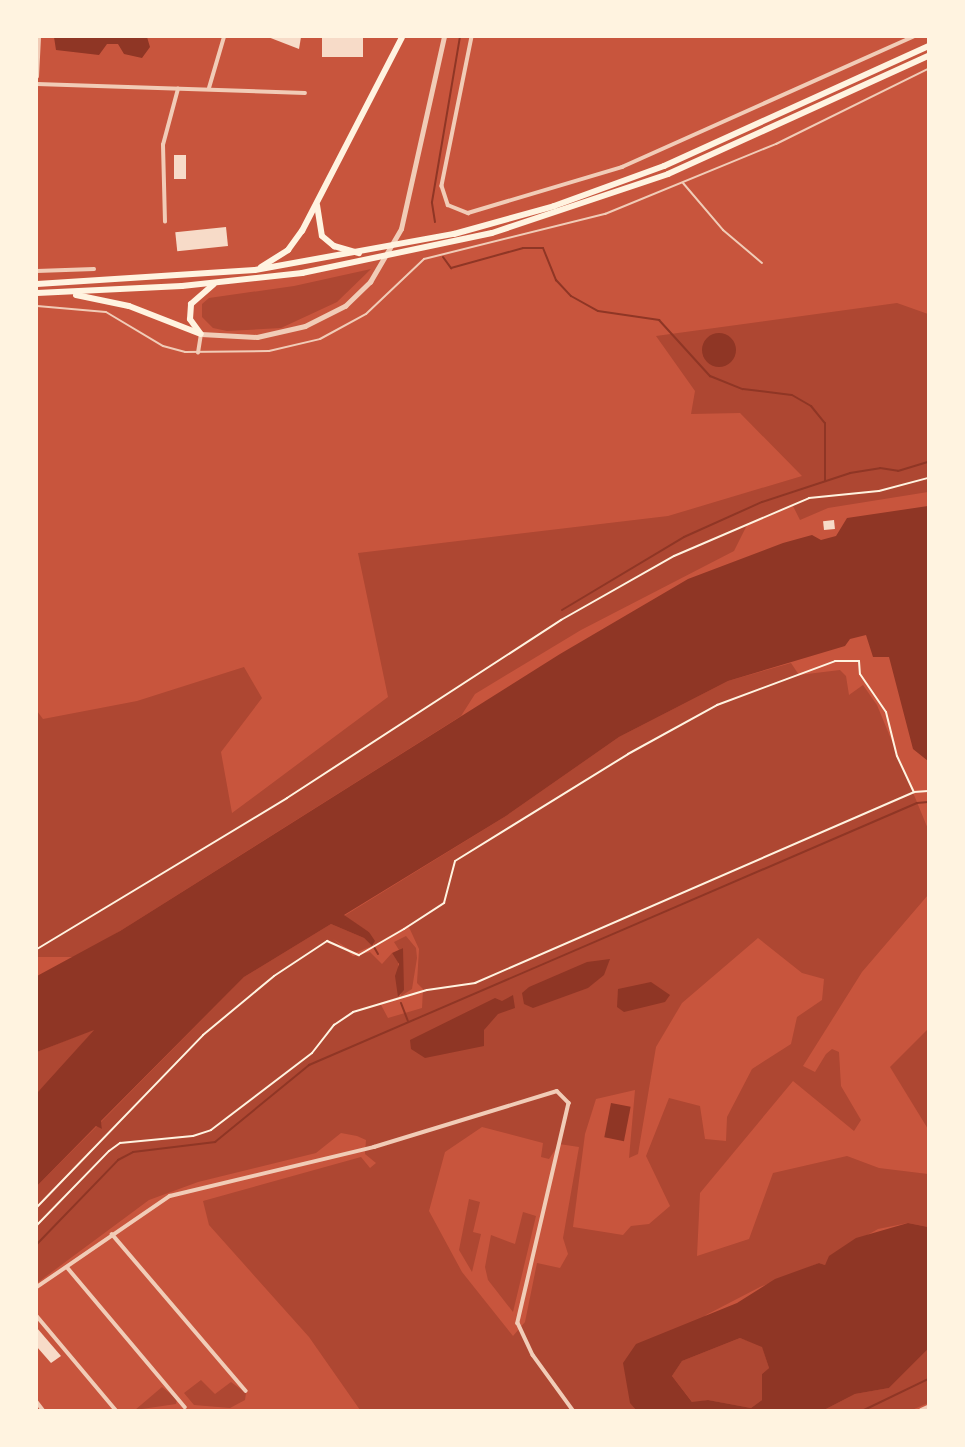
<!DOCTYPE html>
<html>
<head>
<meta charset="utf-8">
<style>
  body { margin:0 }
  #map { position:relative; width:965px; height:1447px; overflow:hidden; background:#c8553d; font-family:"Source Serif 4",serif }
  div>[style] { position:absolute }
  .green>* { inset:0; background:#ae4732 }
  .water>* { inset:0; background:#8f3625; transform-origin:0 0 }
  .round { border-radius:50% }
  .stream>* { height:2px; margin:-1px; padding:0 1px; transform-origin:1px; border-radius:1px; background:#8f3625 }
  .building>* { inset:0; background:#f7dbc8; transform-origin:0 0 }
  .path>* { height:2px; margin:-1px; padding:0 1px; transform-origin:1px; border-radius:1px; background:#fff3e0 }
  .service>* { height:2px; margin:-1px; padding:0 1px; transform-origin:1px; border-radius:1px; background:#f1ccb7 }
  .minor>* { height:3.5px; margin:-1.75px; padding:0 1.75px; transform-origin:1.75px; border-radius:1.75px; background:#f1ccb7 }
  .tertiary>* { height:4.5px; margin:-2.25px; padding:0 2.25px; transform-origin:2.25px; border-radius:2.25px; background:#f1ccb7 }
  .trunk>* { height:6px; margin:-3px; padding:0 3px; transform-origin:3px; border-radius:3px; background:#fff3e0 }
  span { translate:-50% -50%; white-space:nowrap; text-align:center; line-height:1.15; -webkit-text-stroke:7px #fff3e0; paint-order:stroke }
  .frame { position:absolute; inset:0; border:38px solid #fff3e0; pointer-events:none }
</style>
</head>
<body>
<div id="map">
  <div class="green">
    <div style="clip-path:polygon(371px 269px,337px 302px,281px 328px,227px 331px,213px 328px,202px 317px,202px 304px,209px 298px,294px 286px)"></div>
    <div style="clip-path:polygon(897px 303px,928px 314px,928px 492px,828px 508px,800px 520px,793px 506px,747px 525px,734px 551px,581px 630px,475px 694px,461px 716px,120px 931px,77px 957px,37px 957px,37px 711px,43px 719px,137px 701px,244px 667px,262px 698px,221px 752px,232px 813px,388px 697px,358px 553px,668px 516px,802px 476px,740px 413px,691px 414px,695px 391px,656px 336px)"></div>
    <div style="clip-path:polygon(evenodd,791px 663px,799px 675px,840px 670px,846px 676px,849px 695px,863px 685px,877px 705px,928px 829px,928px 895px,862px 972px,803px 1066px,815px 1072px,826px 1054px,832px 1049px,839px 1052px,841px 1086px,861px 1120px,854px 1131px,793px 1081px,700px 1193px,697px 1256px,749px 1239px,773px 1173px,847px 1156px,879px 1168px,928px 1174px,928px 1227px,908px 1223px,878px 1229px,830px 1256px,825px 1265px,819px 1263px,760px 1287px,706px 1315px,630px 1402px,636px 1410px,360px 1410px,309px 1337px,209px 1225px,203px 1201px,361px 1157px,370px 1168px,376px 1163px,365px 1154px,366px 1140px,357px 1136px,341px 1133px,316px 1153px,198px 1182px,149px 1200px,37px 1283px,37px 1186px,97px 1126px,102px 1129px,101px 1122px,244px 977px,331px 924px,364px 938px,372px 946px,355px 953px,333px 939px,353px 956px,370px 952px,382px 964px,392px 953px,398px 962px,398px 997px,380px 1003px,388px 1018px,422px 1008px,423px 989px,417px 983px,419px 949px,408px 925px,374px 945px,369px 932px,344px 916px,506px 816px,619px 737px,728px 681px,791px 663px,758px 938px,802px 973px,824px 979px,822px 1000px,797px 1017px,791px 1044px,752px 1069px,727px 1117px,726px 1141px,705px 1139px,700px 1106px,669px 1098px,646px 1156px,670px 1206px,649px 1224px,631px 1226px,623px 1235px,573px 1227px,585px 1134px,596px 1099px,635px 1090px,629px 1158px,638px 1154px,656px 1047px,682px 1003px,758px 938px,791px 663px,482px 1127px,543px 1143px,541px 1157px,549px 1159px,559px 1144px,579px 1147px,563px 1238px,568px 1254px,560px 1268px,537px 1263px,525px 1322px,513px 1336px,462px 1272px,429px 1211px,445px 1152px,482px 1127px)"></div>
    <div style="clip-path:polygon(406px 936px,416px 948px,417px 958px,412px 989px,401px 996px,403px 948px,399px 950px,394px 942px)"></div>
    <div style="clip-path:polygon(95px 1029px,51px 1079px,37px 1093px,37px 1052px)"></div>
    <div style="clip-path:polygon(927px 1030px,928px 1031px,928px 1129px,890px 1067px)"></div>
    <div style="clip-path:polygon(469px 1199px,480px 1202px,473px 1232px,481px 1234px,472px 1272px,459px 1250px)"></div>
    <div style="clip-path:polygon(523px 1212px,536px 1216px,513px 1312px,488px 1280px,485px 1267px,491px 1235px,515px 1244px)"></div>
    <div style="clip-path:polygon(740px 1338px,762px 1346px,769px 1368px,762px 1374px,762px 1400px,751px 1408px,708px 1400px,693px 1403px,672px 1376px,682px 1361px)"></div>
    <div style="clip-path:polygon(928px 1349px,928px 1403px,912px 1410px,824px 1410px,855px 1394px,889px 1388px)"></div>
    <div style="clip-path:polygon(201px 1380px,215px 1394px,231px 1382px,246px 1393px,245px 1400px,230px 1408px,194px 1405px,184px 1393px)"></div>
    <div style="clip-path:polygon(162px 1387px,177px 1399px,176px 1404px,135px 1410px)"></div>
  </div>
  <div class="water">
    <div style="clip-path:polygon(54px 37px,147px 37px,150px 47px,142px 58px,124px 54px,118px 44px,107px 44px,99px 55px,56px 50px)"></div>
    <div class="round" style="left:702px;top:333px;width:34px;height:34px"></div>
    <div style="clip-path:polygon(928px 506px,928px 761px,913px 749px,889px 657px,873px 657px,866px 635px,850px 639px,845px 646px,728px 681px,619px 737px,506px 816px,344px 915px,369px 932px,375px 941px,372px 946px,364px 938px,331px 924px,244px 977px,101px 1121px,102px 1129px,96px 1126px,37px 1186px,37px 1093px,94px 1030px,37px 1052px,37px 976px,120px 931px,560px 654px,688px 579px,783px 543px,812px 535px,821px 540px,836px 536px,847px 518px)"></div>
    <div style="clip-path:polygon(403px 948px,404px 990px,398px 997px,395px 976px,399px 964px,392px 953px)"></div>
    <div style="clip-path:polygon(610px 959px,604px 975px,588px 988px,533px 1008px,524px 1004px,522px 993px,529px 987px,587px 962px)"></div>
    <div style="clip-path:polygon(651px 982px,670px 995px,665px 1002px,624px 1012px,617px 1007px,618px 989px)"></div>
    <div style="clip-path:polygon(513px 995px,515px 1008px,498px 1014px,484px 1030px,484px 1046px,425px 1058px,411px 1049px,410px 1040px,495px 998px,502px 1001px)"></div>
    <div style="left:611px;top:1103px;width:20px;height:35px;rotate:11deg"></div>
    <div style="clip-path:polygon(evenodd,908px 1223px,928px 1227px,928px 1349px,889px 1388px,855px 1394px,824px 1410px,636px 1410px,630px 1403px,623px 1363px,636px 1344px,737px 1303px,775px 1279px,819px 1263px,825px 1265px,829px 1256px,856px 1238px,908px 1223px,740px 1338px,762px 1347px,769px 1368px,762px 1374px,762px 1400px,751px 1408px,708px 1400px,692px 1402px,672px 1376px,682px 1361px,740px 1338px)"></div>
  </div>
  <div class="stream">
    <div style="left:435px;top:222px;width:20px;rotate:-99deg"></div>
    <div style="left:432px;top:202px;width:167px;rotate:-80.4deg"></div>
    <div style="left:443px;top:257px;width:14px;rotate:54deg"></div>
    <div style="left:451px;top:268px;width:75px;rotate:-15.5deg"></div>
    <div style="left:523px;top:248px;width:20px"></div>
    <div style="left:543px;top:248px;width:35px;rotate:68deg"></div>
    <div style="left:556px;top:280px;width:22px;rotate:47deg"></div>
    <div style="left:571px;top:296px;width:31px;rotate:29deg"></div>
    <div style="left:598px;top:311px;width:62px;rotate:8.4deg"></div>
    <div style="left:659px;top:320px;width:76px;rotate:47.7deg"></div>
    <div style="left:710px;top:376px;width:35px;rotate:22deg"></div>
    <div style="left:743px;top:389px;width:49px;rotate:7deg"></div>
    <div style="left:792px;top:395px;width:22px;rotate:30deg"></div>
    <div style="left:811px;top:406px;width:22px;rotate:51deg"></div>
    <div style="left:825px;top:423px;width:58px;rotate:90deg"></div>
    <div style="left:562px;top:610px;width:142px;rotate:-30.9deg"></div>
    <div style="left:684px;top:537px;width:85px;rotate:-24.2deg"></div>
    <div style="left:762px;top:502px;width:93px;rotate:-18.2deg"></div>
    <div style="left:850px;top:473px;width:30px;rotate:-9deg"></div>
    <div style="left:880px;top:468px;width:18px;rotate:9deg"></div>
    <div style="left:898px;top:471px;width:31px;rotate:-17deg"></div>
    <div style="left:374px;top:947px;width:8px;rotate:60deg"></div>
    <div style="left:401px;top:1003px;width:19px;rotate:69deg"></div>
    <div style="left:37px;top:1244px;width:117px;rotate:-46deg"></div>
    <div style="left:118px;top:1160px;width:17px;rotate:-28deg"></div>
    <div style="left:133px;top:1152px;width:83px;rotate:-7deg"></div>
    <div style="left:215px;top:1142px;width:122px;rotate:-39.3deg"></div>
    <div style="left:309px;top:1065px;width:662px;rotate:-23.31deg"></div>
    <div style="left:917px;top:803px;width:11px;rotate:-5deg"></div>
    <div style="left:864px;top:1410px;width:71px;rotate:-25.8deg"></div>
  </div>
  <div class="building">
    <div style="clip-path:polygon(268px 37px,301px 37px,299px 49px)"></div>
    <div style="left:322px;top:37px;width:41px;height:20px"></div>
    <div style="left:174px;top:155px;width:12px;height:24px"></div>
    <div style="left:226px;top:227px;width:19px;height:51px;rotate:84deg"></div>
    <div style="left:834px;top:520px;width:9px;height:11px;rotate:84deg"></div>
    <div style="clip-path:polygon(37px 1328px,61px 1356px,51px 1363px,37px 1347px)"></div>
  </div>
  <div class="path">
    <div style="left:37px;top:949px;width:292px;rotate:-31.1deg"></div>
    <div style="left:287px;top:798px;width:327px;rotate:-33deg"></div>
    <div style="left:561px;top:620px;width:130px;rotate:-29.5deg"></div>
    <div style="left:674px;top:556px;width:147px;rotate:-23.2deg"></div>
    <div style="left:809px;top:498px;width:70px;rotate:-5.7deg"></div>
    <div style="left:879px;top:491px;width:51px;rotate:-14.9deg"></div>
    <div style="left:37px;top:1207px;width:239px;rotate:-46deg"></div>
    <div style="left:203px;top:1035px;width:92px;rotate:-39.7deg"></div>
    <div style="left:274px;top:976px;width:64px;rotate:-33.4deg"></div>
    <div style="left:327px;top:941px;width:35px;rotate:24deg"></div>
    <div style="left:359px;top:955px;width:52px;rotate:-30deg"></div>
    <div style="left:404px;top:929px;width:48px;rotate:-33deg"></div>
    <div style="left:444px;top:903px;width:43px;rotate:-75.3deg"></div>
    <div style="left:455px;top:861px;width:203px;rotate:-31.7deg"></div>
    <div style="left:628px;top:754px;width:102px;rotate:-28.8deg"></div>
    <div style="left:717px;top:705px;width:126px;rotate:-20.4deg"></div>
    <div style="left:835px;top:661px;width:24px"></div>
    <div style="left:859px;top:661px;width:13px;rotate:86deg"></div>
    <div style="left:860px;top:674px;width:46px;rotate:55.6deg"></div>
    <div style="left:886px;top:712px;width:45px;rotate:76deg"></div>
    <div style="left:897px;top:756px;width:40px;rotate:65deg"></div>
    <div style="left:37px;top:1225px;width:103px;rotate:-45.8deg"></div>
    <div style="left:109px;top:1151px;width:14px;rotate:-36deg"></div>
    <div style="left:120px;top:1143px;width:73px;rotate:-5.5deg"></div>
    <div style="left:193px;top:1136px;width:19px;rotate:-18deg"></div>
    <div style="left:211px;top:1130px;width:127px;rotate:-37.3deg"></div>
    <div style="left:312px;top:1053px;width:36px;rotate:-52deg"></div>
    <div style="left:334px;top:1025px;width:23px;rotate:-34deg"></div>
    <div style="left:353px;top:1012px;width:77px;rotate:-16.6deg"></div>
    <div style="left:427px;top:990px;width:49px;rotate:-8.3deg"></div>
    <div style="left:475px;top:983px;width:479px;rotate:-23.5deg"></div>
    <div style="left:914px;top:792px;width:14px;rotate:-4deg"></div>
  </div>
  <div class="service">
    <div style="left:683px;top:183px;width:62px;rotate:49.6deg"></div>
    <div style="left:723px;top:230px;width:51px;rotate:40.2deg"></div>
    <div style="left:37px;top:306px;width:69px;rotate:5deg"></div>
    <div style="left:106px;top:312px;width:66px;rotate:30.8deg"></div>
    <div style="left:163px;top:346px;width:23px;rotate:15deg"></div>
    <div style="left:185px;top:352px;width:84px;rotate:-0.7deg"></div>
    <div style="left:269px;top:351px;width:52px;rotate:-13.2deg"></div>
    <div style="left:320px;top:339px;width:52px;rotate:-28.5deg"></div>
    <div style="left:366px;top:314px;width:80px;rotate:-43.5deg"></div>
    <div style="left:424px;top:259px;width:187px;rotate:-14deg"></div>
    <div style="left:605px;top:214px;width:185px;rotate:-22.3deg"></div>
    <div style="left:776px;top:144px;width:169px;rotate:-26.3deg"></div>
  </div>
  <div class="minor">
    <div style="left:472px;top:37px;width:152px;rotate:101.4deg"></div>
    <div style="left:442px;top:186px;width:20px;rotate:72deg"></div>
    <div style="left:448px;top:205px;width:22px;rotate:22deg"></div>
    <div style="left:468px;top:213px;width:161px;rotate:-16.6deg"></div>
    <div style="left:622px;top:167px;width:319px;rotate:-24.1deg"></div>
    <div style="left:37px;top:77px;width:40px;rotate:-87.1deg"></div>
    <div style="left:37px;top:84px;width:268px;rotate:1.9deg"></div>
    <div style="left:209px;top:88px;width:53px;rotate:-73.6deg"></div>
    <div style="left:165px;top:222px;width:77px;rotate:-91.5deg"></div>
    <div style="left:163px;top:145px;width:58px;rotate:-75deg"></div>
    <div style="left:37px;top:271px;width:57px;rotate:-2deg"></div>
    <div style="left:198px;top:353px;width:19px;rotate:-81deg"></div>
    <div style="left:112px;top:1234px;width:206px;rotate:49.5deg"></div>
    <div style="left:67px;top:1267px;width:183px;rotate:49.9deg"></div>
    <div style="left:37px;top:1287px;width:161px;rotate:-34.4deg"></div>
    <div style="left:170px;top:1196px;width:210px;rotate:-13.5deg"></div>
    <div style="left:374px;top:1147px;width:191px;rotate:-17deg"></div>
    <div style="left:557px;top:1091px;width:17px;rotate:45deg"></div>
    <div style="left:569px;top:1103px;width:226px;rotate:103.1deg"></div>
    <div style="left:518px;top:1323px;width:35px;rotate:65deg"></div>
    <div style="left:533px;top:1355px;width:68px;rotate:54deg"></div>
    <div style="left:37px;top:1316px;width:123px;rotate:50deg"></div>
    <div style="left:37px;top:1402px;width:10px;rotate:53deg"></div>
    <div style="left:921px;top:1410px;width:8px;rotate:-23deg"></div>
  </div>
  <div class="tertiary">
    <div style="left:201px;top:334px;width:56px;rotate:3.1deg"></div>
    <div style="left:257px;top:337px;width:49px;rotate:-12.9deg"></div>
    <div style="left:305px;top:326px;width:45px;rotate:-26.6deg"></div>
    <div style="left:345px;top:306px;width:35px;rotate:-44deg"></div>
    <div style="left:370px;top:282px;width:61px;rotate:-59.7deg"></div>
    <div style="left:401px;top:229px;width:197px;rotate:-77.4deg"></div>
  </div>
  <div class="trunk">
    <div style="left:317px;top:205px;width:31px;rotate:81deg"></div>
    <div style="left:322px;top:236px;width:16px;rotate:40deg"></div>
    <div style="left:334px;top:246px;width:26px;rotate:16deg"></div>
    <div style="left:261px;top:267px;width:32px;rotate:-32deg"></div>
    <div style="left:288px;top:250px;width:24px;rotate:-54deg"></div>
    <div style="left:302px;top:231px;width:218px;rotate:-62.7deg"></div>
    <div style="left:37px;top:284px;width:218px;rotate:-3.7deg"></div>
    <div style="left:255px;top:270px;width:202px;rotate:-10.3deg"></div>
    <div style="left:454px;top:234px;width:104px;rotate:-15.6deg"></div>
    <div style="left:554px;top:206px;width:117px;rotate:-20deg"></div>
    <div style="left:664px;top:166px;width:290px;rotate:-24.4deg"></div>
    <div style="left:37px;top:293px;width:145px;rotate:-2.8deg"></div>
    <div style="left:182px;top:286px;width:121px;rotate:-6.2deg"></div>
    <div style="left:302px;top:273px;width:194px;rotate:-11.9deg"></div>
    <div style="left:492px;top:233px;width:186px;rotate:-18.5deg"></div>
    <div style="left:668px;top:174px;width:286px;rotate:-24.4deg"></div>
    <div style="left:76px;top:295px;width:54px;rotate:11.7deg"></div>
    <div style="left:129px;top:306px;width:77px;rotate:21.3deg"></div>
    <div style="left:200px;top:333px;width:17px;rotate:-126deg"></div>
    <div style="left:190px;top:319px;width:15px;rotate:-86deg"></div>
    <div style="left:191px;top:304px;width:30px;rotate:-41deg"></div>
  </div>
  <div class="frame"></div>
</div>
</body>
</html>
